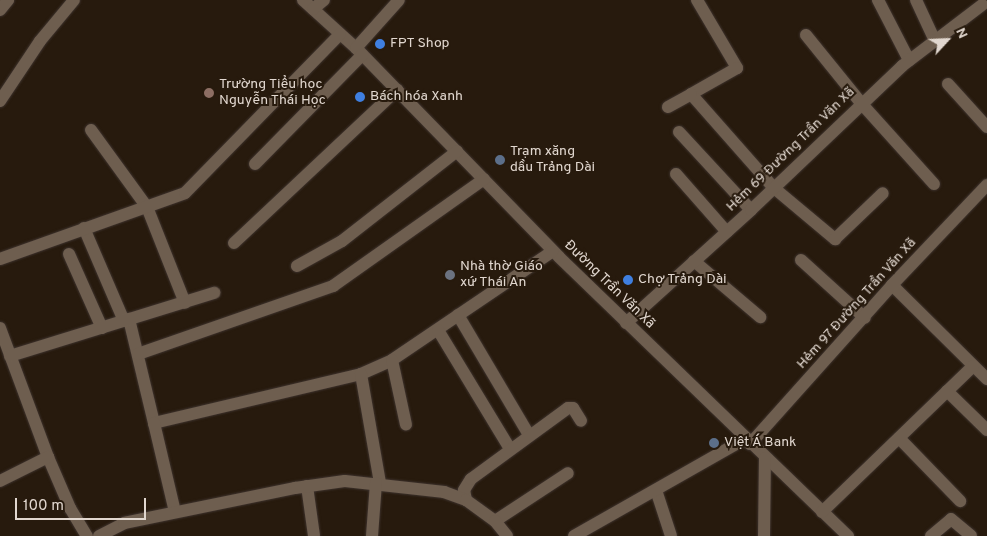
<!DOCTYPE html>
<html>
<head>
<meta charset="utf-8">
<style>
  body { margin:0 }
  #map { position:relative; width:987px; height:536px; overflow:hidden; background:#271a0d; font-family:Overpass,sans-serif }
  div>[style] { position:absolute }
  .roads { filter:drop-shadow(0 0 1px #3e332e) drop-shadow(0 0 1px #3e332e) }
  .minor>* { height:12px; margin:-6px; padding:0 6px; transform-origin:6px; border-radius:6px; background:#6e5e4f }
  .dots>* { width:14px; height:14px; translate:-50% -50%; box-sizing:border-box; border:2px solid #271a0d; border-radius:50% }
  span { translate:-50% -50%; white-space:nowrap; text-align:center; line-height:1.15; -webkit-text-stroke:4px #271a0d; paint-order:stroke }
  .poi-label { font-size:14px; color:#e1d7cf }
  .left { translate:0 -50%; text-align:left }
  .street-label { font-size:14px; color:#e1d7cf }
  .north { position:absolute; left:922px; top:15px; width:50px; height:50px; -webkit-text-stroke:4px #271a0d; paint-order:stroke; rotate:65deg; font-size:14px; font-weight:700; line-height:20px; text-align:center; color:#e1d7cf }
  .north::after { content:''; display:block; margin:auto; width:18px; height:22px; background:#e1d7cf; clip-path:polygon(50% 0,100% 100%,50% 72%,0 100%) }
  .scale { position:absolute; left:15px; top:498px; width:131px; height:22px; box-sizing:border-box; border:2px solid #e1d7cf; border-top:0; padding-left:6px; font-size:15px; line-height:18px; white-space:nowrap; color:#e1d7cf; -webkit-text-stroke:4px #271a0d; paint-order:stroke }
</style>
</head>
<body>
<div id="map">
  <div class="roads">
    <div class="minor">
      <div style="left:303px;top:0;width:72px;rotate:42.2deg"></div>
      <div style="left:356px;top:48px;width:291px;rotate:45.8deg"></div>
      <div style="left:559px;top:257px;width:402px;rotate:44deg"></div>
      <div style="left:697px;top:0;width:79px;rotate:59.5deg"></div>
      <div style="left:737px;top:68px;width:53px;rotate:150.5deg"></div>
      <div style="left:691px;top:94px;width:125px;rotate:48.6deg"></div>
      <div style="left:774px;top:188px;width:80px;rotate:39.9deg"></div>
      <div style="left:835px;top:239px;width:66px;rotate:-43.8deg"></div>
      <div style="left:878px;top:0;width:68px;rotate:62.7deg"></div>
      <div style="left:916px;top:0;width:45px;rotate:65.1deg"></div>
      <div style="left:313px;top:9px;width:14px;rotate:-39deg"></div>
      <div style="left:0;top:10px;width:13px;rotate:-51deg"></div>
      <div style="left:806px;top:35px;width:87px;rotate:51deg"></div>
      <div style="left:861px;top:103px;width:109px;rotate:48deg"></div>
      <div style="left:356px;top:48px;width:64px;rotate:-48.1deg"></div>
      <div style="left:948px;top:84px;width:58px;rotate:47.8deg"></div>
      <div style="left:0;top:101px;width:72px;rotate:-56.3deg"></div>
      <div style="left:40px;top:41px;width:53px;rotate:-50.3deg"></div>
      <div style="left:668px;top:107px;width:26px;rotate:-29deg"></div>
      <div style="left:91px;top:130px;width:95px;rotate:54deg"></div>
      <div style="left:147px;top:207px;width:103px;rotate:68.4deg"></div>
      <div style="left:679px;top:132px;width:106px;rotate:47.3deg"></div>
      <div style="left:255px;top:164px;width:153px;rotate:-45.5deg"></div>
      <div style="left:676px;top:174px;width:77px;rotate:48.7deg"></div>
      <div style="left:84px;top:228px;width:101px;rotate:66.7deg"></div>
      <div style="left:234px;top:243px;width:224px;rotate:-43.2deg"></div>
      <div style="left:69px;top:254px;width:81px;rotate:66deg"></div>
      <div style="left:0;top:259px;width:196px;rotate:-19.6deg"></div>
      <div style="left:185px;top:193px;width:222px;rotate:-45.7deg"></div>
      <div style="left:801px;top:260px;width:86px;rotate:42.2deg"></div>
      <div style="left:694px;top:261px;width:87px;rotate:40.3deg"></div>
      <div style="left:297px;top:266px;width:51px;rotate:-29.1deg"></div>
      <div style="left:342px;top:241px;width:146px;rotate:-38deg"></div>
      <div style="left:892px;top:285px;width:134px;rotate:44.7deg"></div>
      <div style="left:458px;top:315px;width:139px;rotate:59.4deg"></div>
      <div style="left:129px;top:319px;width:107px;rotate:76.5deg"></div>
      <div style="left:154px;top:423px;width:213px;rotate:-13.3deg"></div>
      <div style="left:361px;top:374px;width:34px;rotate:-24deg"></div>
      <div style="left:392px;top:360px;width:194px;rotate:-34.1deg"></div>
      <div style="left:626px;top:323px;width:169px;rotate:-42.1deg"></div>
      <div style="left:751px;top:210px;width:209px;rotate:-43.6deg"></div>
      <div style="left:902px;top:66px;width:101px;rotate:-37.3deg"></div>
      <div style="left:0;top:328px;width:138px;rotate:69.6deg"></div>
      <div style="left:48px;top:457px;width:56px;rotate:66.7deg"></div>
      <div style="left:70px;top:508px;width:33px;rotate:59deg"></div>
      <div style="left:438px;top:330px;width:139px;rotate:58.8deg"></div>
      <div style="left:138px;top:354px;width:207px;rotate:-19.2deg"></div>
      <div style="left:333px;top:286px;width:185px;rotate:-35.3deg"></div>
      <div style="left:10px;top:356px;width:214px;rotate:-17.2deg"></div>
      <div style="left:392px;top:360px;width:66px;rotate:77.8deg"></div>
      <div style="left:361px;top:374px;width:111px;rotate:80.1deg"></div>
      <div style="left:947px;top:391px;width:56px;rotate:44.3deg"></div>
      <div style="left:154px;top:423px;width:91px;rotate:76.7deg"></div>
      <div style="left:899px;top:438px;width:88px;rotate:45.9deg"></div>
      <div style="left:750px;top:444px;width:213px;rotate:-48.2deg"></div>
      <div style="left:892px;top:285px;width:138px;rotate:-46.5deg"></div>
      <div style="left:0;top:481px;width:54px;rotate:-26.6deg"></div>
      <div style="left:307px;top:486px;width:50px;rotate:82deg"></div>
      <div style="left:656px;top:490px;width:48px;rotate:71.9deg"></div>
      <div style="left:466px;top:500px;width:10px;rotate:-101deg"></div>
      <div style="left:464px;top:490px;width:13px;rotate:-58deg"></div>
      <div style="left:471px;top:479px;width:120px;rotate:-36.2deg"></div>
      <div style="left:568px;top:408px;width:5px"></div>
      <div style="left:573px;top:408px;width:15px;rotate:58deg"></div>
      <div style="left:822px;top:512px;width:210px;rotate:-44deg"></div>
      <div style="left:495px;top:521px;width:87px;rotate:-33.3deg"></div>
      <div style="left:99px;top:536px;width:28px;rotate:-27deg"></div>
      <div style="left:124px;top:523px;width:175px;rotate:-11.6deg"></div>
      <div style="left:295px;top:488px;width:50px;rotate:-8deg"></div>
      <div style="left:345px;top:481px;width:100px;rotate:6.3deg"></div>
      <div style="left:444px;top:492px;width:23px;rotate:20deg"></div>
      <div style="left:466px;top:500px;width:36px;rotate:36deg"></div>
      <div style="left:495px;top:521px;width:19px;rotate:51deg"></div>
      <div style="left:372px;top:536px;width:53px;rotate:-85.7deg"></div>
      <div style="left:574px;top:536px;width:197px;rotate:-29.6deg"></div>
      <div style="left:764px;top:536px;width:78px;rotate:-89.3deg"></div>
      <div style="left:931px;top:536px;width:26px;rotate:-40deg"></div>
      <div style="left:951px;top:519px;width:26px;rotate:40deg"></div>
    </div>
  </div>
  <div class="dots">
    <div style="left:380px;top:44px;background:#3f7fe0"></div>
    <div style="left:209px;top:93px;background:#8d6e63"></div>
    <div style="left:360px;top:97px;background:#3f7fe0"></div>
    <div style="left:500px;top:160px;background:#5c6f8a"></div>
    <div style="left:450px;top:275px;background:#6b7280"></div>
    <div style="left:628px;top:280px;background:#3f7fe0"></div>
    <div style="left:714px;top:443px;background:#5c6f8a"></div>
  </div>
  <div class="poi-label">
    <span class="left" style="left:390px;top:44px">FPT Shop</span>
    <span class="left" style="left:219px;top:93px">Trường Tiểu học<br>Nguyễn Thái Học</span>
    <span class="left" style="left:370px;top:97px">Bách hóa Xanh</span>
    <span class="left" style="left:510px;top:160px">Trạm xăng<br>dầu Trảng Dài</span>
    <span class="left" style="left:460px;top:275px">Nhà thờ Giáo<br>xứ Thái An</span>
    <span class="left" style="left:638px;top:280px">Chợ Trảng Dài</span>
    <span class="left" style="left:724px;top:443px">Việt Á Bank</span>
  </div>
  <div class="street-label">
    <span style="left:791px;top:150px;rotate:-44deg">Hẻm 69 Đường Trần Văn Xã</span>
    <span style="left:609px;top:285px;rotate:44deg">Đường Trần Văn Xã</span>
    <span style="left:857px;top:304px;rotate:-48deg">Hẻm 97 Đường Trần Văn Xã</span>
  </div>
  <div class="north">N</div>
  <div class="scale">100 m</div>
</div>
</body>
</html>
